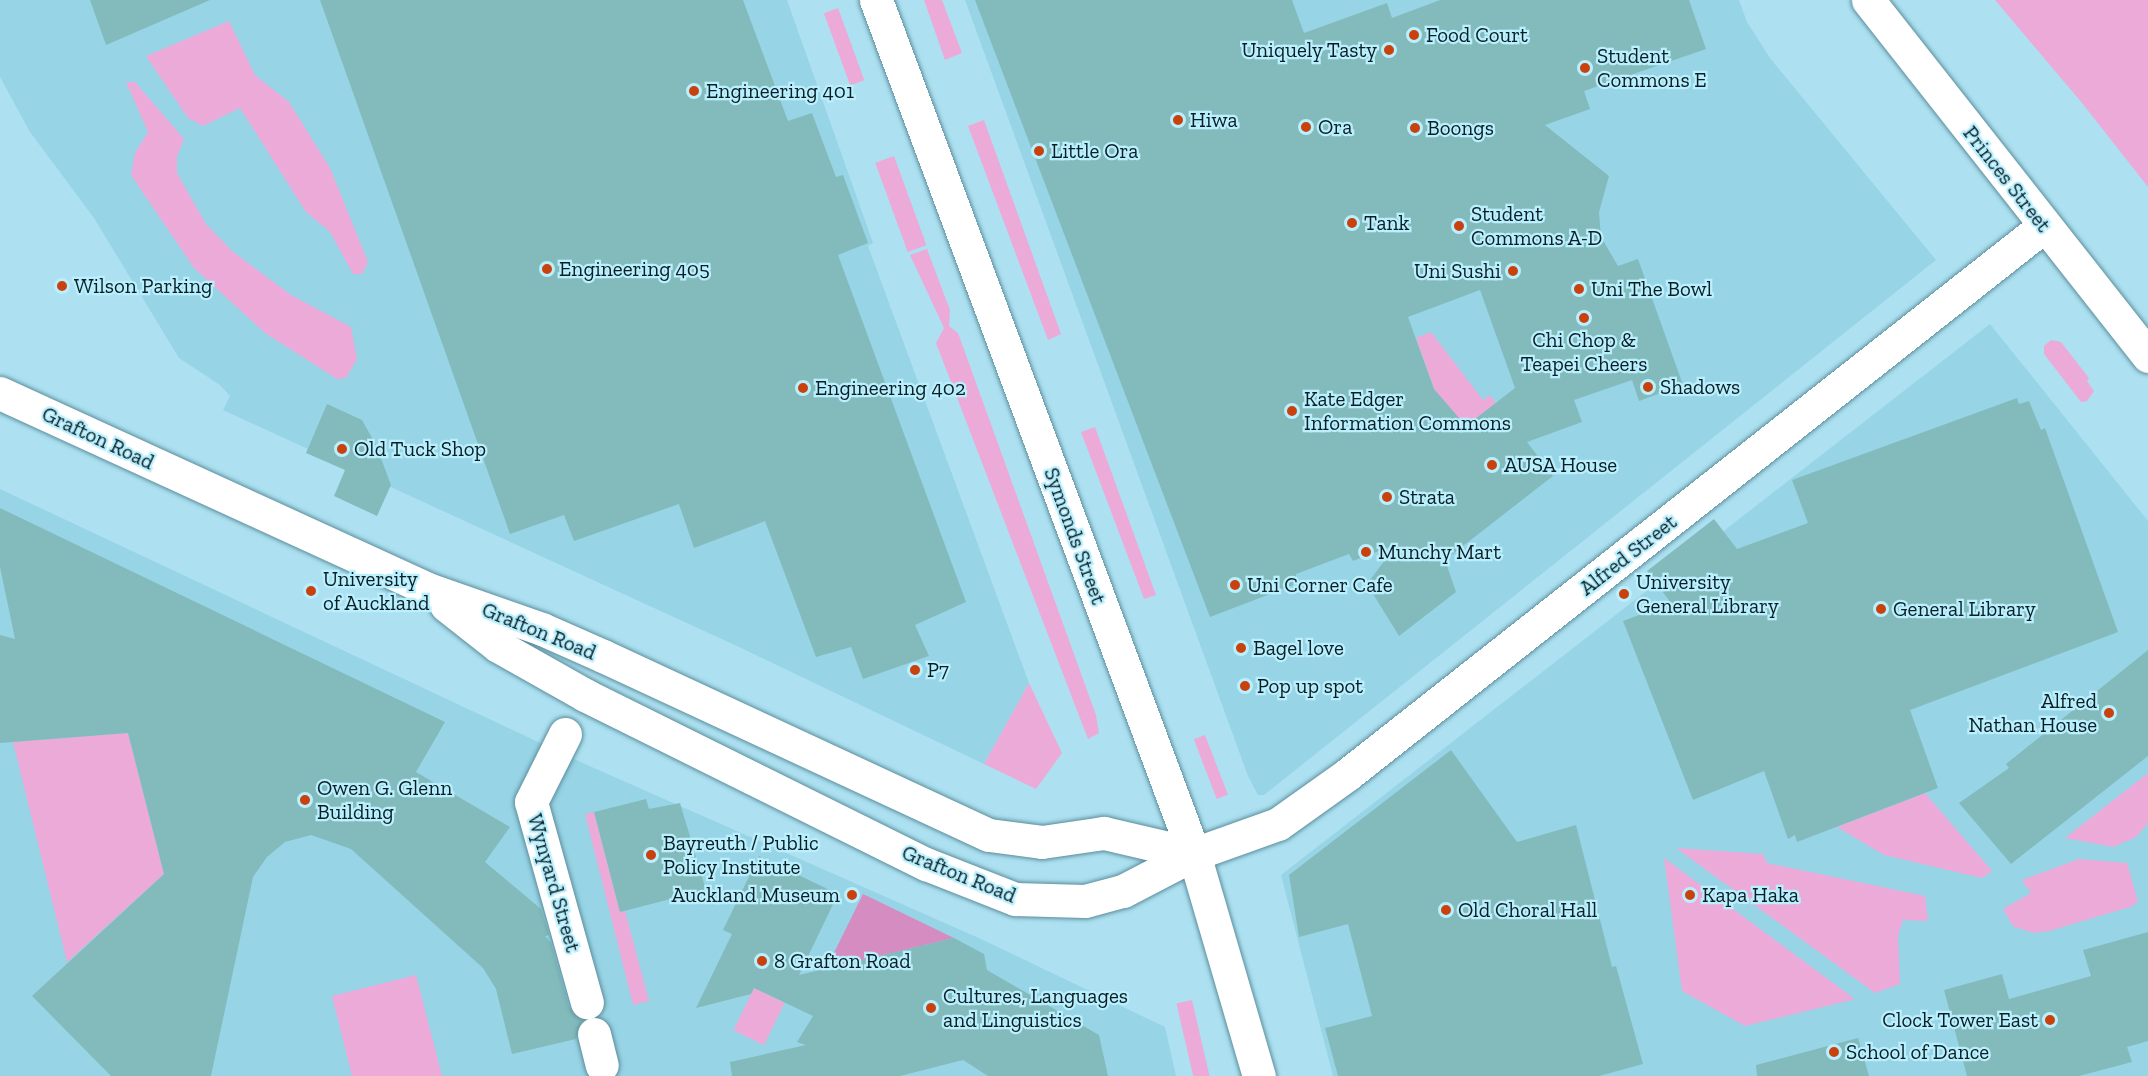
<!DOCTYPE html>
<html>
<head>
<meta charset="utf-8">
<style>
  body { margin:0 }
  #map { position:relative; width:2148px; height:1076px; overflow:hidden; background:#ade1f1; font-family:"Zilla Slab",serif }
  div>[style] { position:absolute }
  .built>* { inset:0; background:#97d4e6 }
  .green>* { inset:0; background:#ecaad8; transform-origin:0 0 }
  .forest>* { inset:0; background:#d58dc1 }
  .building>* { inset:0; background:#83bbbc }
  .roads { filter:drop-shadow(0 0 2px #5c8e9c) drop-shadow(0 0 2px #5c8e9c) }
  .street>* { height:33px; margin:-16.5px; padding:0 16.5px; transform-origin:16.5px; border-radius:16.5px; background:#fff }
  .secondary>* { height:33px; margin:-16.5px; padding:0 16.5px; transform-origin:16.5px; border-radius:16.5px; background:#fff }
  .dots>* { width:16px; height:16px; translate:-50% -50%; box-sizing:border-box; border:3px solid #baeffe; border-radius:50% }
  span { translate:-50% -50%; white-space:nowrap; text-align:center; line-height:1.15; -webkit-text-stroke:4.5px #baeffe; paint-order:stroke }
  .poi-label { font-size:21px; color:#0a1f25 }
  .left { translate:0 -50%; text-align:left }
  .right { translate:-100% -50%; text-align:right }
  .street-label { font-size:21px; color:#0a1f25 }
</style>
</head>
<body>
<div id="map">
  <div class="built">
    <div style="clip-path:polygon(0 0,787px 0,873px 243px,868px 246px,1029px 683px,984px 764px,739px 647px,223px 410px,230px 396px,220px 385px,179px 358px,94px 218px,30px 132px,0 77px)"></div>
    <div style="clip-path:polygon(965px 0,1739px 0,1747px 22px,1770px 58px,1936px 260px,1264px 795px,1258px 795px,1248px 776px)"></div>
    <div style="clip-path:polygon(1990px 324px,2148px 521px,2148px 1076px,1333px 1076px,1281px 875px)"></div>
    <div style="clip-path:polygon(0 489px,585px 764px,981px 939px,1165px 1027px,1176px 1076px,0 1076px)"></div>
  </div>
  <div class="green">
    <div style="clip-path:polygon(924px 0,942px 0,962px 53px,945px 60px)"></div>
    <div style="clip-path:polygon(1995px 0,2148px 0,2148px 187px,2082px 103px)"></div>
    <div style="left:838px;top:8px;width:77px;height:15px;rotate:70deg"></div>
    <div style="clip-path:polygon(229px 21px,255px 75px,289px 102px,330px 168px,368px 262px,362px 274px,353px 274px,330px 232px,306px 212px,240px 108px,203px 126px,188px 118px,146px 56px)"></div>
    <div style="clip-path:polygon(126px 82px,135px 82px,184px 139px,177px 156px,177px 173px,206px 224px,233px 252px,291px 295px,351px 327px,357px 359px,346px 378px,337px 379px,265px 333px,194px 268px,131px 175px,135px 153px,148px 132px)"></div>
    <div style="clip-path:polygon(984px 120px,1061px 334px,1048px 340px,968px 126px)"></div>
    <div style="left:894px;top:156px;width:95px;height:20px;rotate:70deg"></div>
    <div style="clip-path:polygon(927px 249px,950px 310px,949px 326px,958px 333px,1096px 715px,1099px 733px,1088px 739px,936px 343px,944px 328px,910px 255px)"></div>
    <div style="clip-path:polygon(1431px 332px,1483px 400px,1490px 395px,1496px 403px,1466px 426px,1437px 397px,1416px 338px)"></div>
    <div style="clip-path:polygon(2051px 340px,2061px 342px,2089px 378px,2087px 381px,2094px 391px,2087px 401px,2081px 402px,2044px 354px,2044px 346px)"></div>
    <div style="clip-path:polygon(1095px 427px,1156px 595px,1144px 599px,1081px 432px)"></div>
    <div style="clip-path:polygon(1029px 683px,1062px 753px,1036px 789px,984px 764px)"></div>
    <div style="clip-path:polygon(128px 733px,164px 874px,67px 962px,13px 742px)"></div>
    <div style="left:1205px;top:735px;width:64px;height:12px;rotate:69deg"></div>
    <div style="clip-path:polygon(2148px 773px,2148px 823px,2136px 837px,2113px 847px,2065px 838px)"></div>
    <div style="clip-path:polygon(1925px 793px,1992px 871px,1982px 878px,1884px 855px,1837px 827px)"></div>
    <div style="clip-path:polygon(594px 812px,620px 912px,625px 911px,649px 1001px,633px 1005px,585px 814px)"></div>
    <div style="clip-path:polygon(1676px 848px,1763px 854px,1767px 863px,1925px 896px,1928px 921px,1903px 920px,1898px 935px,1900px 984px,1875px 993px)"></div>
    <div style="clip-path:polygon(1664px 858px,1855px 999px,1745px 1026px,1682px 991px)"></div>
    <div style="clip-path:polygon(2079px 859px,2127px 863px,2138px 901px,2133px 906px,2049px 931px,2033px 933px,2013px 926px,2003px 909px,2031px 893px,2022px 880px)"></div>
    <div style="clip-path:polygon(416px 975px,442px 1076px,352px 1076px,332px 996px)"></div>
    <div style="left:754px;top:988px;width:34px;height:47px;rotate:26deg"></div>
    <div style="left:1192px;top:1000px;width:78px;height:16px;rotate:77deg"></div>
  </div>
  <div class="forest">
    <div style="clip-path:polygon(863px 894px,954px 938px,826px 969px)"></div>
  </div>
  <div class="building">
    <div style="clip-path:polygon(90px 0,210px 0,106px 45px)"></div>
    <div style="clip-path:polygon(320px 0,743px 0,788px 121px,812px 113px,836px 177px,843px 175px,868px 243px,838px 255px,966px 602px,915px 625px,929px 656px,863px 679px,851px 647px,816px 657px,765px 521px,694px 548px,679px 504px,574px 541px,564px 515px,510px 534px)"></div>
    <div style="clip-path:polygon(evenodd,975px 0,1292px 0,1304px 33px,1387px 3px,1392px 18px,1440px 0,1689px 0,1706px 49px,1584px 91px,1590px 109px,1545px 125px,1609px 176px,1599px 212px,1601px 237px,1618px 266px,1638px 259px,1683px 385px,1639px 401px,1632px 380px,1574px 400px,1582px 422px,1527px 442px,1553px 476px,1445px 560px,1456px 592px,1399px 636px,1367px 584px,1397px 544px,1353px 561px,1349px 554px,1296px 574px,1296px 584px,1210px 617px,975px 0,1480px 290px,1515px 388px,1466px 426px,1434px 389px,1408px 317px,1480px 290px)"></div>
    <div style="clip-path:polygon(2017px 398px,2019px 404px,2029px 401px,2041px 430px,2045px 428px,2118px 632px,1910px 710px,1938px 788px,1797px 842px,1795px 835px,1788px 839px,1764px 771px,1693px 800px,1623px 621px,1671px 603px,1647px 571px,1714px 519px,1737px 549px,1808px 523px,1792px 480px)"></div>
    <div style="clip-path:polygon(327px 404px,362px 420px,376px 445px,391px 485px,377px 516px,334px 496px,345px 470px,306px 453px)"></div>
    <div style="clip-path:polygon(0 508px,445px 722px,416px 772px,510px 827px,485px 862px,541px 909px,549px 935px,545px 936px,551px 943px,569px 1007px,582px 1020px,576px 1039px,512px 1054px,496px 989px,483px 968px,351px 849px,311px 835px,285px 842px,267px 857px,253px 877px,211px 1076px,111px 1076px,32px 996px,164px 874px,128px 733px,0 743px,0 635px,15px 639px,0 567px)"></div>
    <div style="clip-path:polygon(2148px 650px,2148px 756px,2011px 864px,1959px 803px,2009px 768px,2006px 764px)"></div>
    <div style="clip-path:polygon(1451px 750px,1517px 842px,1576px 825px,1612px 967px,1616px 966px,1643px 1064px,1599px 1076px,1338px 1076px,1325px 1028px,1372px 1016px,1348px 924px,1299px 937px,1289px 875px)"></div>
    <div style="clip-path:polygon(646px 799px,649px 809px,680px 803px,706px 890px,620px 912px,594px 812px)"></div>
    <div style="clip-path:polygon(759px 856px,838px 894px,799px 975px,954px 938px,984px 954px,987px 970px,1099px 1035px,1108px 1076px,988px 1076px,963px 1060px,900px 1076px,732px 1076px,730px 1062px,806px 1045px,797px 1042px,813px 1016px,754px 988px,751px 994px,696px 1008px,732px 934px,723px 930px)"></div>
    <div style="clip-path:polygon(2148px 932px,2148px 1041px,2127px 1047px,2132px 1062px,2079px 1076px,1967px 1076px,1944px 990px,2002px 974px,2009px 999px,2091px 976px,2083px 950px)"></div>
    <div style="clip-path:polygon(1858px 1038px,1869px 1076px,1757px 1076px,1756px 1065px)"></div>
  </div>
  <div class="roads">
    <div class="street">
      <div style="left:1868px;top:0;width:453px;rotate:51.8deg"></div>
      <div style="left:565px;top:734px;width:76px;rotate:116.6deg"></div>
      <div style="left:531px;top:802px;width:208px;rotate:74.4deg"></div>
      <div style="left:1194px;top:854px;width:89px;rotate:-19.7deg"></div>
      <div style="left:1278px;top:824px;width:86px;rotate:-35.5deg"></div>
      <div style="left:1348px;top:774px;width:886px;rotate:-38.22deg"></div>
      <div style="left:594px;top:1034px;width:32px;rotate:76deg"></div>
    </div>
    <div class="secondary">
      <div style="left:876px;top:0;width:911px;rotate:69.58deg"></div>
      <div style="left:1194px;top:854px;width:231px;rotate:73.7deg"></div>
      <div style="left:0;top:393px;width:468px;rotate:24.6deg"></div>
      <div style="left:425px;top:588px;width:124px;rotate:19.3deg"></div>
      <div style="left:542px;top:629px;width:67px;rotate:23.9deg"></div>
      <div style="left:603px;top:656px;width:425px;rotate:24.9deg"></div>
      <div style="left:989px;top:835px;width:53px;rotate:7.5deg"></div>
      <div style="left:1042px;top:842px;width:63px;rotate:-8.3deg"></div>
      <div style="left:1104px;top:833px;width:92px;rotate:13.1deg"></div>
      <div style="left:446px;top:605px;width:66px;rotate:38.3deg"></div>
      <div style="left:498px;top:646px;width:100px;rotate:29.4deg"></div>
      <div style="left:585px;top:695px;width:381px;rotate:26.4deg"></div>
      <div style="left:926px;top:864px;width:96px;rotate:21.5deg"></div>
      <div style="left:1015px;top:899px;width:70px;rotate:1.6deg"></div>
      <div style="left:1085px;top:901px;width:39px;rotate:-15deg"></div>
      <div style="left:1123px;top:891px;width:80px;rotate:-27.5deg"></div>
    </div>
  </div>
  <div class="dots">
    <div style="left:1414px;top:35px;background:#c9420e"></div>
    <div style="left:1389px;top:50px;background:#c9420e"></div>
    <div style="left:1585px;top:68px;background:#c9420e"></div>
    <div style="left:694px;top:91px;background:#c9420e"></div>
    <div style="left:1178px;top:120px;background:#c9420e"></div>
    <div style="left:1306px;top:127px;background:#c9420e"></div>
    <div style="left:1415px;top:128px;background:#c9420e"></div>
    <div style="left:1039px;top:151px;background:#c9420e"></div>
    <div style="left:1352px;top:223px;background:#c9420e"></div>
    <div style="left:1459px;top:226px;background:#c9420e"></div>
    <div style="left:547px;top:269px;background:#c9420e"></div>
    <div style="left:1513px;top:271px;background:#c9420e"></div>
    <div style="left:62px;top:286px;background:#c9420e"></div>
    <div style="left:1579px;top:289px;background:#c9420e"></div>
    <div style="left:1584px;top:318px;background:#c9420e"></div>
    <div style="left:1648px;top:387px;background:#c9420e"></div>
    <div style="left:803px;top:388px;background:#c9420e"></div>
    <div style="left:1292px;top:411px;background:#c9420e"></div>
    <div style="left:342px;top:449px;background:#c9420e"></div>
    <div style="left:1492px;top:465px;background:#c9420e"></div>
    <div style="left:1387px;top:497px;background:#c9420e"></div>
    <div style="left:1366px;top:552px;background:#c9420e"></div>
    <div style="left:1235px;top:585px;background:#c9420e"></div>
    <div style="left:311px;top:591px;background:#c9420e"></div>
    <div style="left:1624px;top:594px;background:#c9420e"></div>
    <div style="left:1881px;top:609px;background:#c9420e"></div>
    <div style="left:1241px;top:648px;background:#c9420e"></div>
    <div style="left:915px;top:670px;background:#c9420e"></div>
    <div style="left:1245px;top:686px;background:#c9420e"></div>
    <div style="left:2109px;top:713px;background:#c9420e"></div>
    <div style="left:305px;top:800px;background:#c9420e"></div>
    <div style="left:651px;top:855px;background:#c9420e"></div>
    <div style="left:852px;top:895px;background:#c9420e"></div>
    <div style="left:1690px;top:895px;background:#c9420e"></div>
    <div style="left:1446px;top:910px;background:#c9420e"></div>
    <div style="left:762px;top:961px;background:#c9420e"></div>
    <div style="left:931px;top:1008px;background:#c9420e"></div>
    <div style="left:2050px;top:1020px;background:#c9420e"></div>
    <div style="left:1834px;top:1052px;background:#c9420e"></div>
  </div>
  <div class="poi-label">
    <span class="left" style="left:1426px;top:35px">Food Court</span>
    <span class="right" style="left:1377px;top:50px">Uniquely Tasty</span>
    <span class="left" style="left:1597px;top:68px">Student<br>Commons E</span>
    <span class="left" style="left:706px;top:91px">Engineering 401</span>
    <span class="left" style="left:1190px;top:120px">Hiwa</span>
    <span class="left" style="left:1318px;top:127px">Ora</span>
    <span class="left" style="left:1427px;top:128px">Boongs</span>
    <span class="left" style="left:1051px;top:151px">Little Ora</span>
    <span class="left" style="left:1471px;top:226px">Student<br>Commons A-D</span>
    <span class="left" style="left:1364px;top:223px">Tank</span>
    <span class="left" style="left:559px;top:269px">Engineering 405</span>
    <span class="right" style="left:1501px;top:271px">Uni Sushi</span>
    <span class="left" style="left:74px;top:286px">Wilson Parking</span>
    <span class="left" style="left:1591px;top:289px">Uni The Bowl</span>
    <span style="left:1584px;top:352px">Chi Chop &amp;<br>Teapei Cheers</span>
    <span class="left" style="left:1660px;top:387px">Shadows</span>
    <span class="left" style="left:815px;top:388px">Engineering 402</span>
    <span class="left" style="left:1304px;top:411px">Kate Edger<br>Information Commons</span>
    <span class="left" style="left:354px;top:449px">Old Tuck Shop</span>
    <span class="left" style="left:1504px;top:465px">AUSA House</span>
    <span class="left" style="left:1399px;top:497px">Strata</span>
    <span class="left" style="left:1378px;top:552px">Munchy Mart</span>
    <span class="left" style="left:323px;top:591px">University<br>of Auckland</span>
    <span class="left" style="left:1636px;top:594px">University<br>General Library</span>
    <span class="left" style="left:1247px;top:585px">Uni Corner Cafe</span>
    <span class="left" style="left:1893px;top:609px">General Library</span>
    <span class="left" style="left:1253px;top:648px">Bagel love</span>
    <span class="left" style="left:927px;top:670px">P7</span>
    <span class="left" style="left:1257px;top:686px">Pop up spot</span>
    <span class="right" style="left:2097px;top:713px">Alfred<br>Nathan House</span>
    <span class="left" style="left:317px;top:800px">Owen G. Glenn<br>Building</span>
    <span class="left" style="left:663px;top:855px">Bayreuth / Public<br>Policy Institute</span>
    <span class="right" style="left:840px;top:895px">Auckland Museum</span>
    <span class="left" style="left:1702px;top:895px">Kapa Haka</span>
    <span class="left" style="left:1458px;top:910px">Old Choral Hall</span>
    <span class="left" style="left:774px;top:961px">8 Grafton Road</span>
    <span class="left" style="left:943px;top:1008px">Cultures, Languages<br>and Linguistics</span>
    <span class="right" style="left:2038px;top:1020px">Clock Tower East</span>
    <span class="left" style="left:1846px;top:1052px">School of Dance</span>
  </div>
  <div class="street-label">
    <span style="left:2007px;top:179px;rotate:52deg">Princes Street</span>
    <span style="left:98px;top:438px;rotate:25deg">Grafton Road</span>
    <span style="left:1075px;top:536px;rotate:70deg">Symonds Street</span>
    <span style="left:1628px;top:555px;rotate:-38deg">Alfred Street</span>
    <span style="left:539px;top:631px;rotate:22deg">Grafton Road</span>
    <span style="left:959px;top:874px;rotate:22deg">Grafton Road</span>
    <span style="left:554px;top:883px;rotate:74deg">Wynyard Street</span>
  </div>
</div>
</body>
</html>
